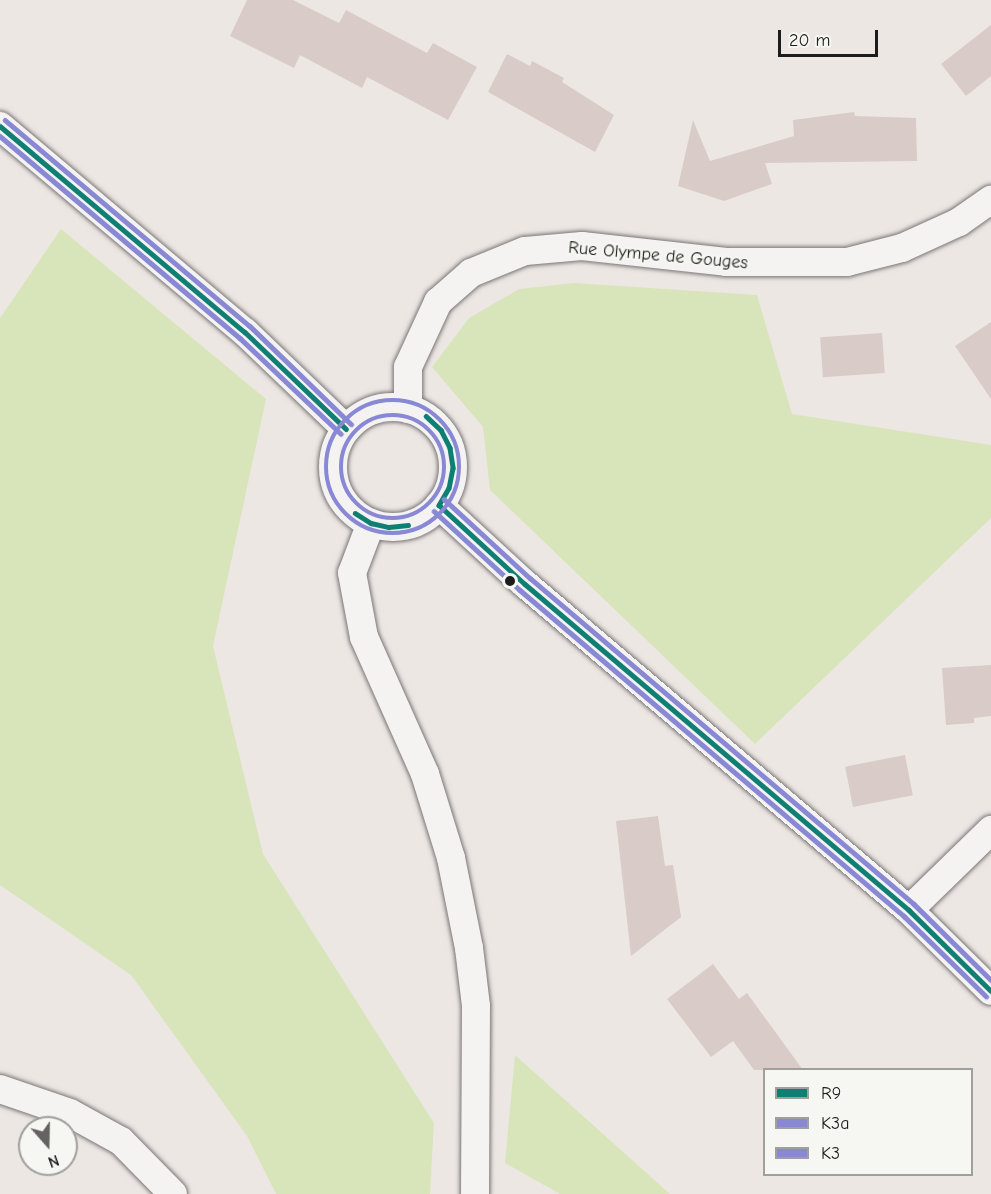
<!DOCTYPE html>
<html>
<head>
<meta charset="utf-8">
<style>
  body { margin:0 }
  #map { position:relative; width:991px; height:1194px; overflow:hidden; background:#ede7e4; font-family:"Comic Neue",sans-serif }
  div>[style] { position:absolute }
  .green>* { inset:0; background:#d8e5bb }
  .building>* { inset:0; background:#d9cbc7; transform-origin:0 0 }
  .roads { filter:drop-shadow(0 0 2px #7a7776) drop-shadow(0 0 2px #7a7776) }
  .street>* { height:28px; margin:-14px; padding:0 14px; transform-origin:14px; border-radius:14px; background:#f4f3f1 }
  .street>.ring { margin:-14px; padding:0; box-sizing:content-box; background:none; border:28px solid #f4f3f1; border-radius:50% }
  .bus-1>* { height:4.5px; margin:-2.25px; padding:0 2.25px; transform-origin:2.25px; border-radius:2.25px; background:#107f73 }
  .bus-2>* { height:4.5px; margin:-2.25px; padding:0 2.25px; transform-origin:2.25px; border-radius:2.25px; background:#8888d5 }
  .bus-2>.ring { margin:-2.25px; padding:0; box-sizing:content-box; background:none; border:4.5px solid #8888d5; border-radius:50% }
  .bus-3>* { height:4.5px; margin:-2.25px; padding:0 2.25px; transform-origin:2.25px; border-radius:2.25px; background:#8888d5 }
  .bus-3>.ring { margin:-2.25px; padding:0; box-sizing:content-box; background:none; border:4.5px solid #8888d5; border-radius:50% }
  .dots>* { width:16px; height:16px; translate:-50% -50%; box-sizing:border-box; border:3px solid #f6f6f2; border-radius:50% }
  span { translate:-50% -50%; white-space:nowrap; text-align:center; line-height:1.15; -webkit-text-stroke:4.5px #f6f6f2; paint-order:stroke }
  .street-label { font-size:18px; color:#1c1c1c }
  .legend { position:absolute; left:763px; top:1068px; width:210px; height:108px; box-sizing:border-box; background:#f6f6f2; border:2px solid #9f9f9c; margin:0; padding:8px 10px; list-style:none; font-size:18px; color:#1c1c1c }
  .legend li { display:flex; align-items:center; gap:12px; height:30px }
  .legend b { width:30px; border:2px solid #9f9f9c }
  .north { position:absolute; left:18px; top:1116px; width:60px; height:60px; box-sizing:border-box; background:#f6f6f2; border:2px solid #9f9f9c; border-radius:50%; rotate:160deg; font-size:16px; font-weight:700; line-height:24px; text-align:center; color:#1c1c1c }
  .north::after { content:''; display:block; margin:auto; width:21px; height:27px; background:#656362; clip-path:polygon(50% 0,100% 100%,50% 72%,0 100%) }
  .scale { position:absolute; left:778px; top:30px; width:100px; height:27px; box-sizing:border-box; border:3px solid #1c1c1c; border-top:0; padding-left:8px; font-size:18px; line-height:21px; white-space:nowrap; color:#1c1c1c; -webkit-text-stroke:4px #f6f6f2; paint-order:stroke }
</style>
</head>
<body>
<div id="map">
  <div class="green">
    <div style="clip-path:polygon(61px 229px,266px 399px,213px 646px,263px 854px,434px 1123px,430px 1194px,276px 1194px,247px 1136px,131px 975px,0 885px,0 318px)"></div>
    <div style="clip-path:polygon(574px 283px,757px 295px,792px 414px,991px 445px,991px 518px,755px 744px,490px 490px,483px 427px,432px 367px,469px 318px,519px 289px)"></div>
    <div style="clip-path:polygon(515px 1055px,670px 1194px,560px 1194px,505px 1163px)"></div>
  </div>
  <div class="building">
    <div style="clip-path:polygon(247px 0,293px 0,339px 23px,346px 10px,427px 53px,433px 43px,477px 67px,448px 120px,367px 77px,362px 88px,300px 55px,294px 68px,230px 36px)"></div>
    <div style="clip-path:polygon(991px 25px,991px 76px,966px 96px,941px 64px)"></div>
    <div style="clip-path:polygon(507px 54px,530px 66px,532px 61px,564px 78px,562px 82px,614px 115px,595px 152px,488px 92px)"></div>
    <div style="clip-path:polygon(854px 112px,855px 116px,916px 118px,917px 161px,765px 163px,772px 184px,724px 201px,678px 186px,693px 120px,710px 161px,794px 136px,793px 120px)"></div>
    <div style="clip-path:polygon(991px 322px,991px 399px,955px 346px)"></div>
    <div style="left:882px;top:333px;width:40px;height:62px;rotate:86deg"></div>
    <div style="clip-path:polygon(991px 665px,991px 716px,974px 718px,974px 723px,946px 725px,942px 668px)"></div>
    <div style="left:905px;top:755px;width:41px;height:61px;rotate:79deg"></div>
    <div style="clip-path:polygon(658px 816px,665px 866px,673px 865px,681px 917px,631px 956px,616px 821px)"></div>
    <div style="clip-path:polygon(713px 964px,739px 999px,747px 993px,803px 1070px,754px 1070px,733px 1041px,711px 1057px,667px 999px)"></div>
  </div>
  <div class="roads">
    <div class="street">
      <div style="left:0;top:126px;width:320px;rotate:40.1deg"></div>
      <div style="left:245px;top:332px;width:140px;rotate:43.8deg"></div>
      <div class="ring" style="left:333px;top:407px;width:92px;height:92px"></div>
      <div style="left:408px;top:409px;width:42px;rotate:-90deg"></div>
      <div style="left:408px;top:367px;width:72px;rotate:-65.2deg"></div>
      <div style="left:438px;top:302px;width:44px;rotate:-41.3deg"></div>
      <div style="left:471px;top:273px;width:58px;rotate:-22.2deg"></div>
      <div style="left:525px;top:251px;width:57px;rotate:-5deg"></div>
      <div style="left:582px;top:246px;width:145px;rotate:6.3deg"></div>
      <div style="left:726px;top:262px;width:121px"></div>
      <div style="left:847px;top:262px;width:57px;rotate:-14.3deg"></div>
      <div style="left:902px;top:248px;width:63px;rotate:-24.5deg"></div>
      <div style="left:959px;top:222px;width:39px;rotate:-35deg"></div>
      <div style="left:439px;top:505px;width:117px;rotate:42.6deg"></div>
      <div style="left:525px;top:584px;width:504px;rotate:40.33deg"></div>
      <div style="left:909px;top:910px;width:115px;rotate:44.6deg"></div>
      <div style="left:371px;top:523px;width:53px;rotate:110.8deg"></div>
      <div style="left:352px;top:573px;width:65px;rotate:79.4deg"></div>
      <div style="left:364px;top:637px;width:150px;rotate:66deg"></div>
      <div style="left:425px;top:774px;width:88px;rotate:72.8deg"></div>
      <div style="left:451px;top:858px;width:92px;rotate:78.7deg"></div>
      <div style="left:469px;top:948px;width:58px;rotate:83.1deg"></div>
      <div style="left:476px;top:1006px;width:188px;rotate:90.3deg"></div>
      <div style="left:909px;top:910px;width:115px;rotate:-44.3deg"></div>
      <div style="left:0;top:1089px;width:74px;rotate:18.9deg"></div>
      <div style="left:70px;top:1113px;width:58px;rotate:28.8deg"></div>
      <div style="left:121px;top:1141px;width:74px;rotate:45.5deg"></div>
    </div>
  </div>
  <div class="bus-1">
    <div style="left:0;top:126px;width:320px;rotate:40.1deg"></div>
    <div style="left:245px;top:332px;width:140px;rotate:43.8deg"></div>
    <div style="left:426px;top:416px;width:21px;rotate:43deg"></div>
    <div style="left:441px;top:430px;width:20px;rotate:63deg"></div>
    <div style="left:450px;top:448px;width:20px;rotate:81deg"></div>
    <div style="left:453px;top:468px;width:20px;rotate:101deg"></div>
    <div style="left:449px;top:488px;width:20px;rotate:120deg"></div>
    <div style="left:439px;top:505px;width:117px;rotate:42.6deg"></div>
    <div style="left:525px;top:584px;width:504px;rotate:40.33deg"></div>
    <div style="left:909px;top:910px;width:115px;rotate:44.6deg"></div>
    <div style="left:355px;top:513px;width:19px;rotate:32deg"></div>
    <div style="left:371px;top:523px;width:18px;rotate:13deg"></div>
    <div style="left:389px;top:527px;width:19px;rotate:-6deg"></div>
  </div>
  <div class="bus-2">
    <div style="left:0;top:136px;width:314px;rotate:40.1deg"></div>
    <div style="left:240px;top:338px;width:139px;rotate:43.5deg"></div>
    <div class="ring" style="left:326px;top:400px;width:129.5px;height:129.5px"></div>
    <div style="left:434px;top:511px;width:117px;rotate:42.6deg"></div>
    <div style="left:520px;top:590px;width:504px;rotate:40.33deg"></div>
    <div style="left:904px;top:916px;width:115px;rotate:44.3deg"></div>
  </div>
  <div class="bus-3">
    <div style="left:5px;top:120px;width:320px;rotate:40.1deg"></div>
    <div style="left:250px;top:326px;width:141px;rotate:44.1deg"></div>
    <div class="ring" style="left:341px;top:415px;width:99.5px;height:99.5px"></div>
    <div style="left:444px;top:499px;width:117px;rotate:42.6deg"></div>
    <div style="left:530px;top:578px;width:504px;rotate:40.33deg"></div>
    <div style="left:914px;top:904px;width:108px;rotate:44.6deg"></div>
  </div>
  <div class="dots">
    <div style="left:510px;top:581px;background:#1c1c1c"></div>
  </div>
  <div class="street-label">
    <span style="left:658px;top:256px;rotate:5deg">Rue Olympe de Gouges</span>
  </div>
  <ul class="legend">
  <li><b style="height:8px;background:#107f73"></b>R9</li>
  <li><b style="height:8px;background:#8888d5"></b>K3a</li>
  <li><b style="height:8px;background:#8888d5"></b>K3</li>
  </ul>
  <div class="north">N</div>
  <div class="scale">20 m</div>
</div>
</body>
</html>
